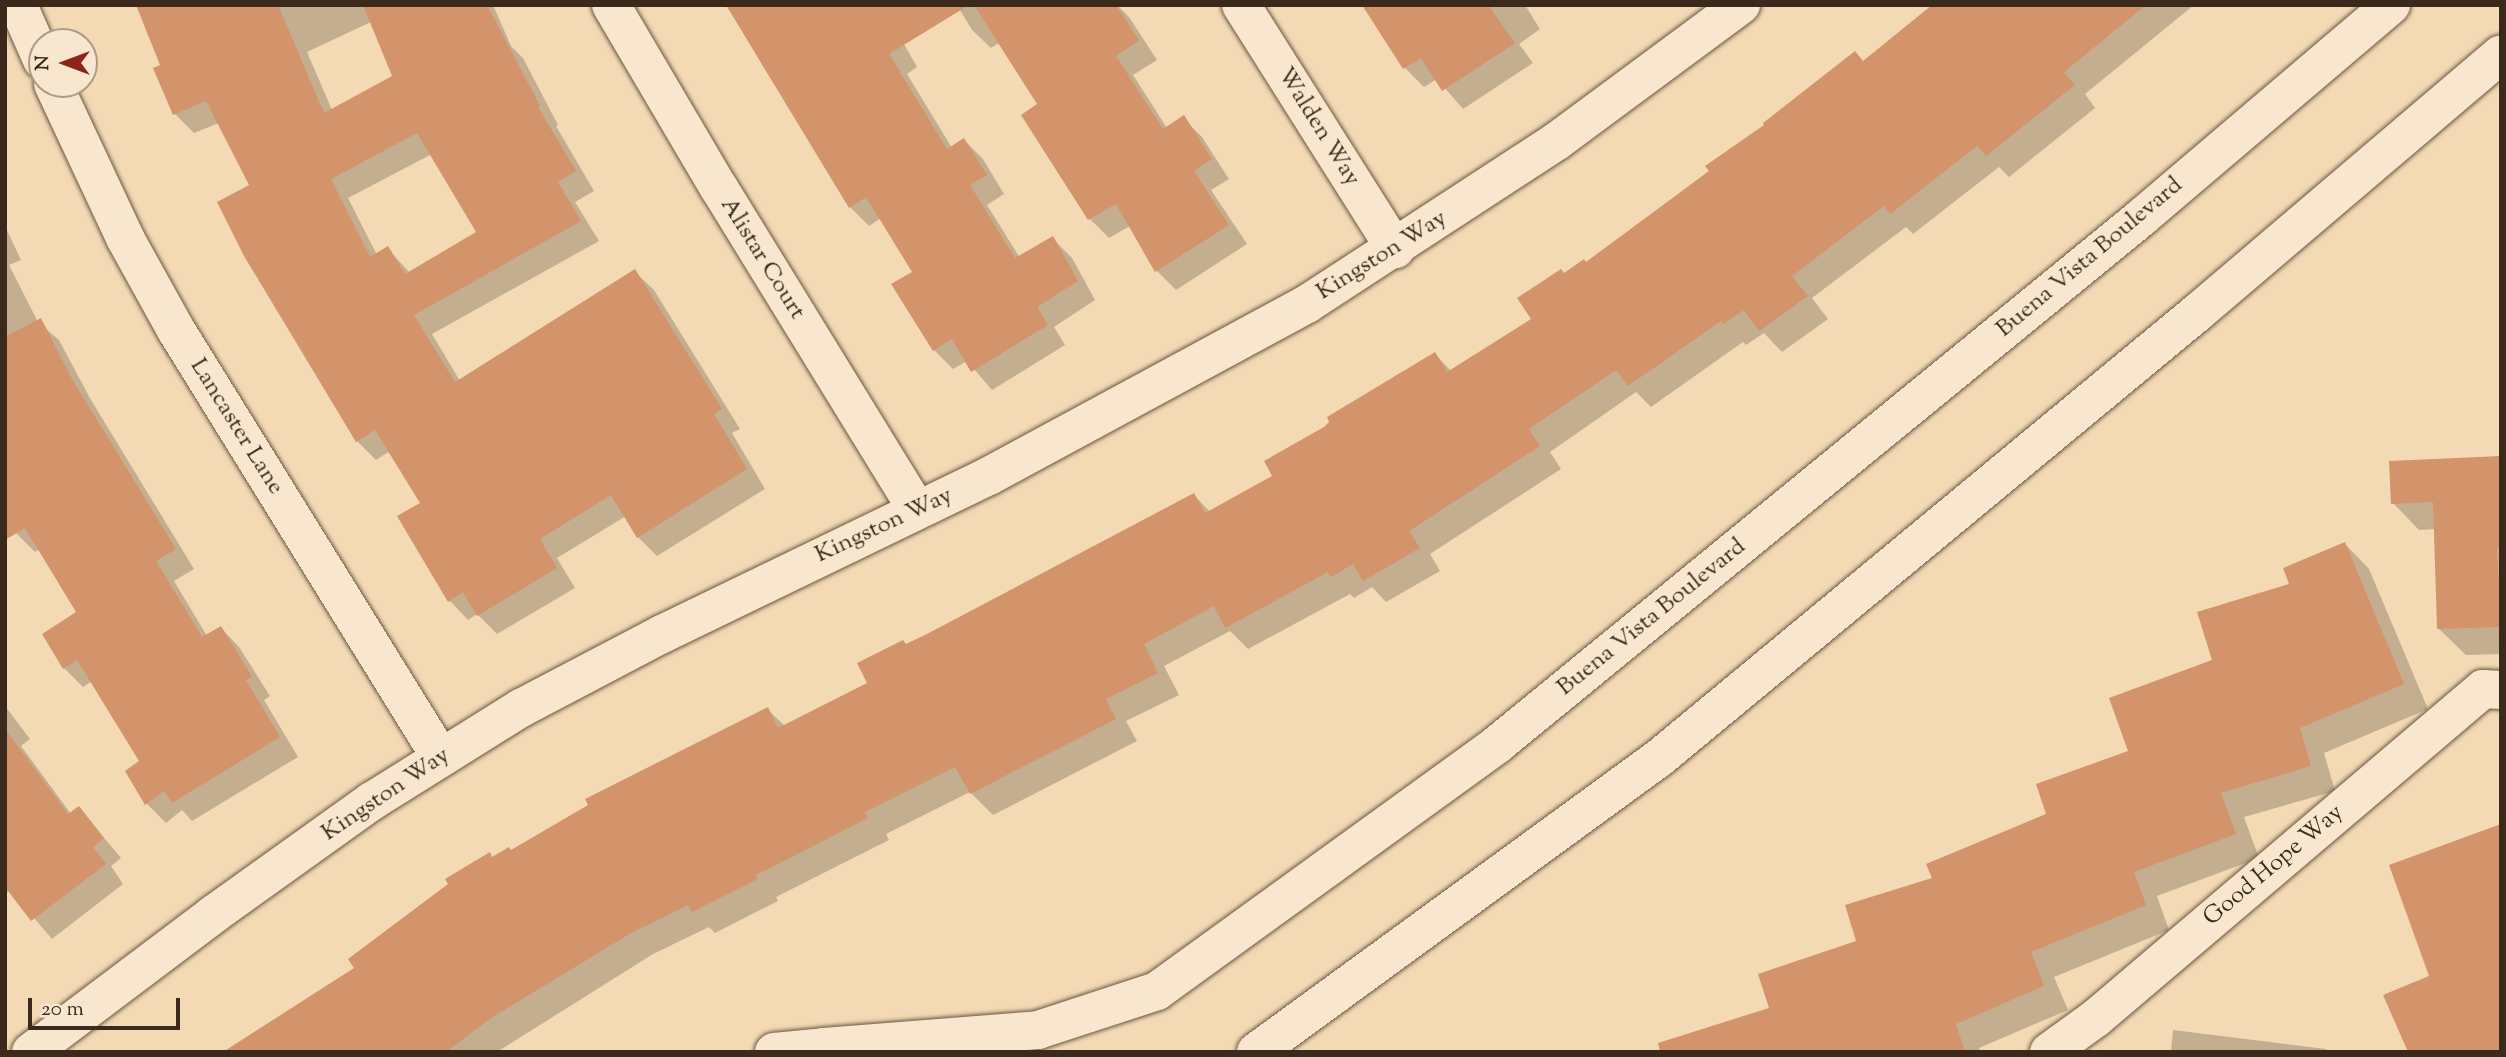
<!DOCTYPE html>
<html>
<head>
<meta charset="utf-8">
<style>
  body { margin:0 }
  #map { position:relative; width:2506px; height:1057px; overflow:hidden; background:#f4dab4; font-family:"Sorts Mill Goudy",serif }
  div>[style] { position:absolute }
  .shadow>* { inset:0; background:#0003 }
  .building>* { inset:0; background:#d3936b }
  .roads { filter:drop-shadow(0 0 2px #695642) drop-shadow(0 0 2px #695642) }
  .street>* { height:38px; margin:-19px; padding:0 19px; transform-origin:19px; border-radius:19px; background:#f8e7ce }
  .secondary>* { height:38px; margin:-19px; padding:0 19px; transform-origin:19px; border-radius:19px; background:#f8e7ce }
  span { translate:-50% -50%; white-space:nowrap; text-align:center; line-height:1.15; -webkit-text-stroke:5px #f8e7ce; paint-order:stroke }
  .street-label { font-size:24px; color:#3b2a1c }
  .frame { position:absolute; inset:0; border:7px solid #3b2a1c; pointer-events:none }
  .north { position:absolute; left:28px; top:28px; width:70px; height:70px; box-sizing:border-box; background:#f8e7ce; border:2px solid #ac9b87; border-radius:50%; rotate:270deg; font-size:19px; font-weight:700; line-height:28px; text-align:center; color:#3b2a1c }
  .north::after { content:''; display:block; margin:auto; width:24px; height:32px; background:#8f2418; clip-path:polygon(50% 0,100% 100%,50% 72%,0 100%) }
  .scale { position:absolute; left:28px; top:998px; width:152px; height:32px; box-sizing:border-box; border:4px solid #3b2a1c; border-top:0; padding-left:9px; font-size:21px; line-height:24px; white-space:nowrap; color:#3b2a1c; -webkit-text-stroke:5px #f8e7ce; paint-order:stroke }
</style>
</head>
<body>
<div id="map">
  <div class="shadow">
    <div style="clip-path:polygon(evenodd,138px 5px,493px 5px,511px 46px,523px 58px,558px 125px,556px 126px,594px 191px,575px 202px,599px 241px,432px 334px,460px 381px,635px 272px,654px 290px,740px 429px,732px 433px,765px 489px,657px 556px,638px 537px,626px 516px,557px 558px,575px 588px,497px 634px,477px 614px,468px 620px,450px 601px,422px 504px,390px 451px,376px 460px,357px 441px,251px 185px,219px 123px,194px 133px,175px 114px,155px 69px,163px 66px,138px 5px,371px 22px,394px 77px,332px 110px,307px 52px,371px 22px,138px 5px,432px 154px,479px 233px,410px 273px,388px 249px,377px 255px,348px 198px,432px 154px)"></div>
    <div style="clip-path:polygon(728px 5px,892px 23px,917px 67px,907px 74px,952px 148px,964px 140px,983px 159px,1004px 194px,987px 205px,1020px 258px,1053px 239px,1072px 258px,1095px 300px,1054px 327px,1065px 345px,992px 390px,967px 361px,953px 369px,934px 350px,914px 272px,881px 218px,869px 226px,850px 207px)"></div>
    <div style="clip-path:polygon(957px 5px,1117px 5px,1129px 17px,1157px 60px,1133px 75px,1167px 128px,1183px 118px,1202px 137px,1229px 179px,1211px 190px,1247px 244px,1176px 290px,1157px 271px,1130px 226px,1109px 238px,1090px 219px,1039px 105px,999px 43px,991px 48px,972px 30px)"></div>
    <div style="clip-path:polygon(1364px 5px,1525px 5px,1540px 29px,1519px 44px,1533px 63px,1463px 109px,1437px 79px,1424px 87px,1405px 68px)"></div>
    <div style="clip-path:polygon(1942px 5px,2194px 5px,2085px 94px,2095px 108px,2009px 177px,1999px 167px,1913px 234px,1906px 227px,1812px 298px,1828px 319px,1782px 352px,1764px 333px,1746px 345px,1743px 342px,1651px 407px,1636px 392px,1550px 452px,1561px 469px,1430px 554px,1440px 571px,1386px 602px,1372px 587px,1354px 598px,1350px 594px,1248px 649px,1230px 631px,1164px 666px,1179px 695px,1126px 721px,1137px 741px,993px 815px,970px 792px,886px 834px,889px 840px,776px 897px,778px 901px,715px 933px,709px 927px,653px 954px,497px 1052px,226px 1052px,357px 968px,493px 858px,512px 852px,767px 709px,785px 726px,869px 683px,906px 646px,1194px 495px,1210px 512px,1275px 476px,1325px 428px,1435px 354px,1451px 371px,1533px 319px,1565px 275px,1586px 264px)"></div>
    <div style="clip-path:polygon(5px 226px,21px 260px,9px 265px,38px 322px,59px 340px,91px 400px,194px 569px,174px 581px,207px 636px,221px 628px,239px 647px,270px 696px,264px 700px,298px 757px,192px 821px,182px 810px,166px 823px,147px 804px,127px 772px,141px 761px,92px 681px,83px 687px,64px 668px,79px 613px,40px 549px,35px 552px,16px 533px,5px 515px)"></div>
    <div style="clip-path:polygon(2501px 458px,2501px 654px,2466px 655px,2439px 629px,2436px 529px,2419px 530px,2393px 503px)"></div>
    <div style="clip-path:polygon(2345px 544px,2369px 569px,2428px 709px,2324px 753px,2335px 791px,2244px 817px,2259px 858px,2157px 896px,2169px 930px,2054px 977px,2068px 1010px,1979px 1048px,1981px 1052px,1674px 1052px,1771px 1009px,1934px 879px,2049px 815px,2130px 752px,2214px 661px,2292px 585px)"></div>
    <div style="clip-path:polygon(5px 706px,30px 739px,21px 746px,71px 814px,79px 808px,121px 858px,111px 866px,123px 884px,52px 939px,10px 890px,5px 894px)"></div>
    <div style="clip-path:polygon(2173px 1030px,2326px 1049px,2329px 1052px,2171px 1052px)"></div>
  </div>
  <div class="building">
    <div style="clip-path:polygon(evenodd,136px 5px,278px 5px,324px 113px,392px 76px,363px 5px,487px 5px,540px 106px,538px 107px,576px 171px,558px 182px,581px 221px,414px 315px,455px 382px,635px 269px,722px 409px,714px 414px,747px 469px,637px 538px,611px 495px,540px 539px,557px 568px,477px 616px,463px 592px,448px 602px,397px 516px,420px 503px,375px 430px,356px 442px,244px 256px,217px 202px,249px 185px,206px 101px,173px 115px,153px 68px,160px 65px,136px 5px,417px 133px,476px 232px,405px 274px,388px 246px,370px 257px,331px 179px,417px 133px)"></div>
    <div style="clip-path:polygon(726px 5px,969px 5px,889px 54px,947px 149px,964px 138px,987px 175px,970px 185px,1015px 258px,1053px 236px,1078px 281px,1037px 307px,1048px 325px,971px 372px,952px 339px,933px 351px,891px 284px,912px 272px,866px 197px,849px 208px)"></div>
    <div style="clip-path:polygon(974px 5px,1116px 5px,1139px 40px,1116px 56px,1163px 129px,1184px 115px,1212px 159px,1194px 171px,1229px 225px,1155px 272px,1116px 204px,1088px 220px,1021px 115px,1037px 104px)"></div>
    <div style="clip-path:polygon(1362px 5px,1488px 5px,1515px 43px,1442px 91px,1421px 58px,1403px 69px)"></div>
    <div style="clip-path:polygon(1932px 5px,2146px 5px,2064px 72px,2075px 85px,1986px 156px,1977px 146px,1890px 214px,1884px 206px,1792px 276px,1808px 296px,1759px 331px,1744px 310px,1723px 324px,1721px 321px,1628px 386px,1616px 370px,1529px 429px,1540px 446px,1409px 531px,1420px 548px,1363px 581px,1353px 564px,1331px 577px,1328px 572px,1225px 628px,1214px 606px,1144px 644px,1158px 673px,1106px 699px,1116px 719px,970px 794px,955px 767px,865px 812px,868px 818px,756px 875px,758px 879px,692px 912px,688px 905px,631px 933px,491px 1018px,446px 1052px,223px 1052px,354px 968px,348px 959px,448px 884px,445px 879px,490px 852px,492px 857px,509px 847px,511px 850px,588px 805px,585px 799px,768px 707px,778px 728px,867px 683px,857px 663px,903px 640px,906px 644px,927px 634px,1194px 493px,1205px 513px,1272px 476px,1264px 461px,1324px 427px,1329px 422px,1327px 417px,1435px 352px,1447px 372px,1531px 319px,1517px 298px,1561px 269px,1564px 273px,1584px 259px,1586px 262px,1709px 171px,1705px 166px,1764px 125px,1763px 123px,1855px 51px,1863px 61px)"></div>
    <div style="clip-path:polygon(41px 318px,72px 379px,176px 549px,156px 561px,202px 637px,221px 626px,252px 677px,246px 680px,280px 737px,172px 803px,164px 791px,145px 805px,125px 771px,139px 761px,77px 660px,63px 669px,42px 634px,76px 612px,25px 528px,5px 540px,5px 337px)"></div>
    <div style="clip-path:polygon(2501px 456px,2501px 548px,2497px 548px,2501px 627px,2437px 629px,2433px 502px,2391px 504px,2389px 461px)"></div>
    <div style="clip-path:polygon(2345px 542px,2404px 684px,2300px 728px,2311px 766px,2221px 793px,2236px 834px,2134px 872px,2146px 905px,2031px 952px,2044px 986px,1956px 1024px,1965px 1052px,1660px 1052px,1658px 1043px,1769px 1008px,1758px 974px,1856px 941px,1845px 905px,1932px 878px,1926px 864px,2046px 814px,2036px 784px,2128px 751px,2109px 698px,2212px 660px,2197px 612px,2289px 584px,2283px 568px)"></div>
    <div style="clip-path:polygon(5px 729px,68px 814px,79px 806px,104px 838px,93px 847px,106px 864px,31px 921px,5px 887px)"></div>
    <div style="clip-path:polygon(2501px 824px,2501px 1052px,2408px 1052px,2383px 995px,2429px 976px,2389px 865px)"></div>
  </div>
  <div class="roads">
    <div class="street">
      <div style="left:18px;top:5px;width:60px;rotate:66.4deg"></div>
      <div style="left:611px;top:5px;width:212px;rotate:59.5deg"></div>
      <div style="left:719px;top:188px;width:378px;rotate:58.4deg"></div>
      <div style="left:1241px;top:5px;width:289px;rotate:57.7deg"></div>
      <div style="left:53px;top:84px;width:170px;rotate:64.9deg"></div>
      <div style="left:125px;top:238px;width:105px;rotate:61deg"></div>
      <div style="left:176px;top:330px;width:503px;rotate:58.24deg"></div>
      <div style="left:31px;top:1052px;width:229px;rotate:-37deg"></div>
      <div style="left:214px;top:914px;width:194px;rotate:-35.6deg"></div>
      <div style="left:372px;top:801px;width:176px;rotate:-32deg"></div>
      <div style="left:521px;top:708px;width:159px;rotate:-27.7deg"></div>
      <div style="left:662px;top:634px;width:363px;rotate:-25.8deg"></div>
      <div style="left:989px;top:476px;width:362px;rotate:-28.4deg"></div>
      <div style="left:1307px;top:304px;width:298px;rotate:-33.1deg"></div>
      <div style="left:1557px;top:141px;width:229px;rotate:-36.5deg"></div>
      <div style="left:2049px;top:1052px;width:58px;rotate:-35.9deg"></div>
      <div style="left:2096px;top:1018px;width:508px;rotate:-40.37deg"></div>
      <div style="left:2483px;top:689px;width:18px;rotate:3deg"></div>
    </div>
    <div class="secondary">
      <div style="left:824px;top:1047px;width:215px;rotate:-4.5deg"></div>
      <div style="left:1038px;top:1030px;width:125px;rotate:-18.1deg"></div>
      <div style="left:1157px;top:991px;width:422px;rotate:-35.9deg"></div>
      <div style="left:1499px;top:743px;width:831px;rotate:-39.28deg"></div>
      <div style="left:2142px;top:217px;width:327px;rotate:-40.4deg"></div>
      <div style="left:774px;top:1052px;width:50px;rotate:-5.7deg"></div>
      <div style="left:824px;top:1047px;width:23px;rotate:10deg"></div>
      <div style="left:1256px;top:1052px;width:497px;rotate:-36.1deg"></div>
      <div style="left:1658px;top:759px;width:700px;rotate:-39.61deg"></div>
      <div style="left:2197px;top:313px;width:399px;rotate:-40.4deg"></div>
    </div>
  </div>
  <div class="street-label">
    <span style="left:1318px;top:127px;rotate:58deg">Walden Way</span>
    <span style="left:1382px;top:256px;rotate:-32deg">Kingston Way</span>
    <span style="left:2090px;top:258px;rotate:-40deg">Buena Vista Boulevard</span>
    <span style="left:762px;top:259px;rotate:58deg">Alistar Court</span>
    <span style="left:236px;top:427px;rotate:58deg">Lancaster Lane</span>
    <span style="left:884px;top:526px;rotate:-25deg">Kingston Way</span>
    <span style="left:1652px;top:618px;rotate:-39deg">Buena Vista Boulevard</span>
    <span style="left:386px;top:795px;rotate:-34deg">Kingston Way</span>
    <span style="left:2274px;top:866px;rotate:-40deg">Good Hope Way</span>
  </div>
  <div class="frame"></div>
  <div class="north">N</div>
  <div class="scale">20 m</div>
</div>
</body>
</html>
